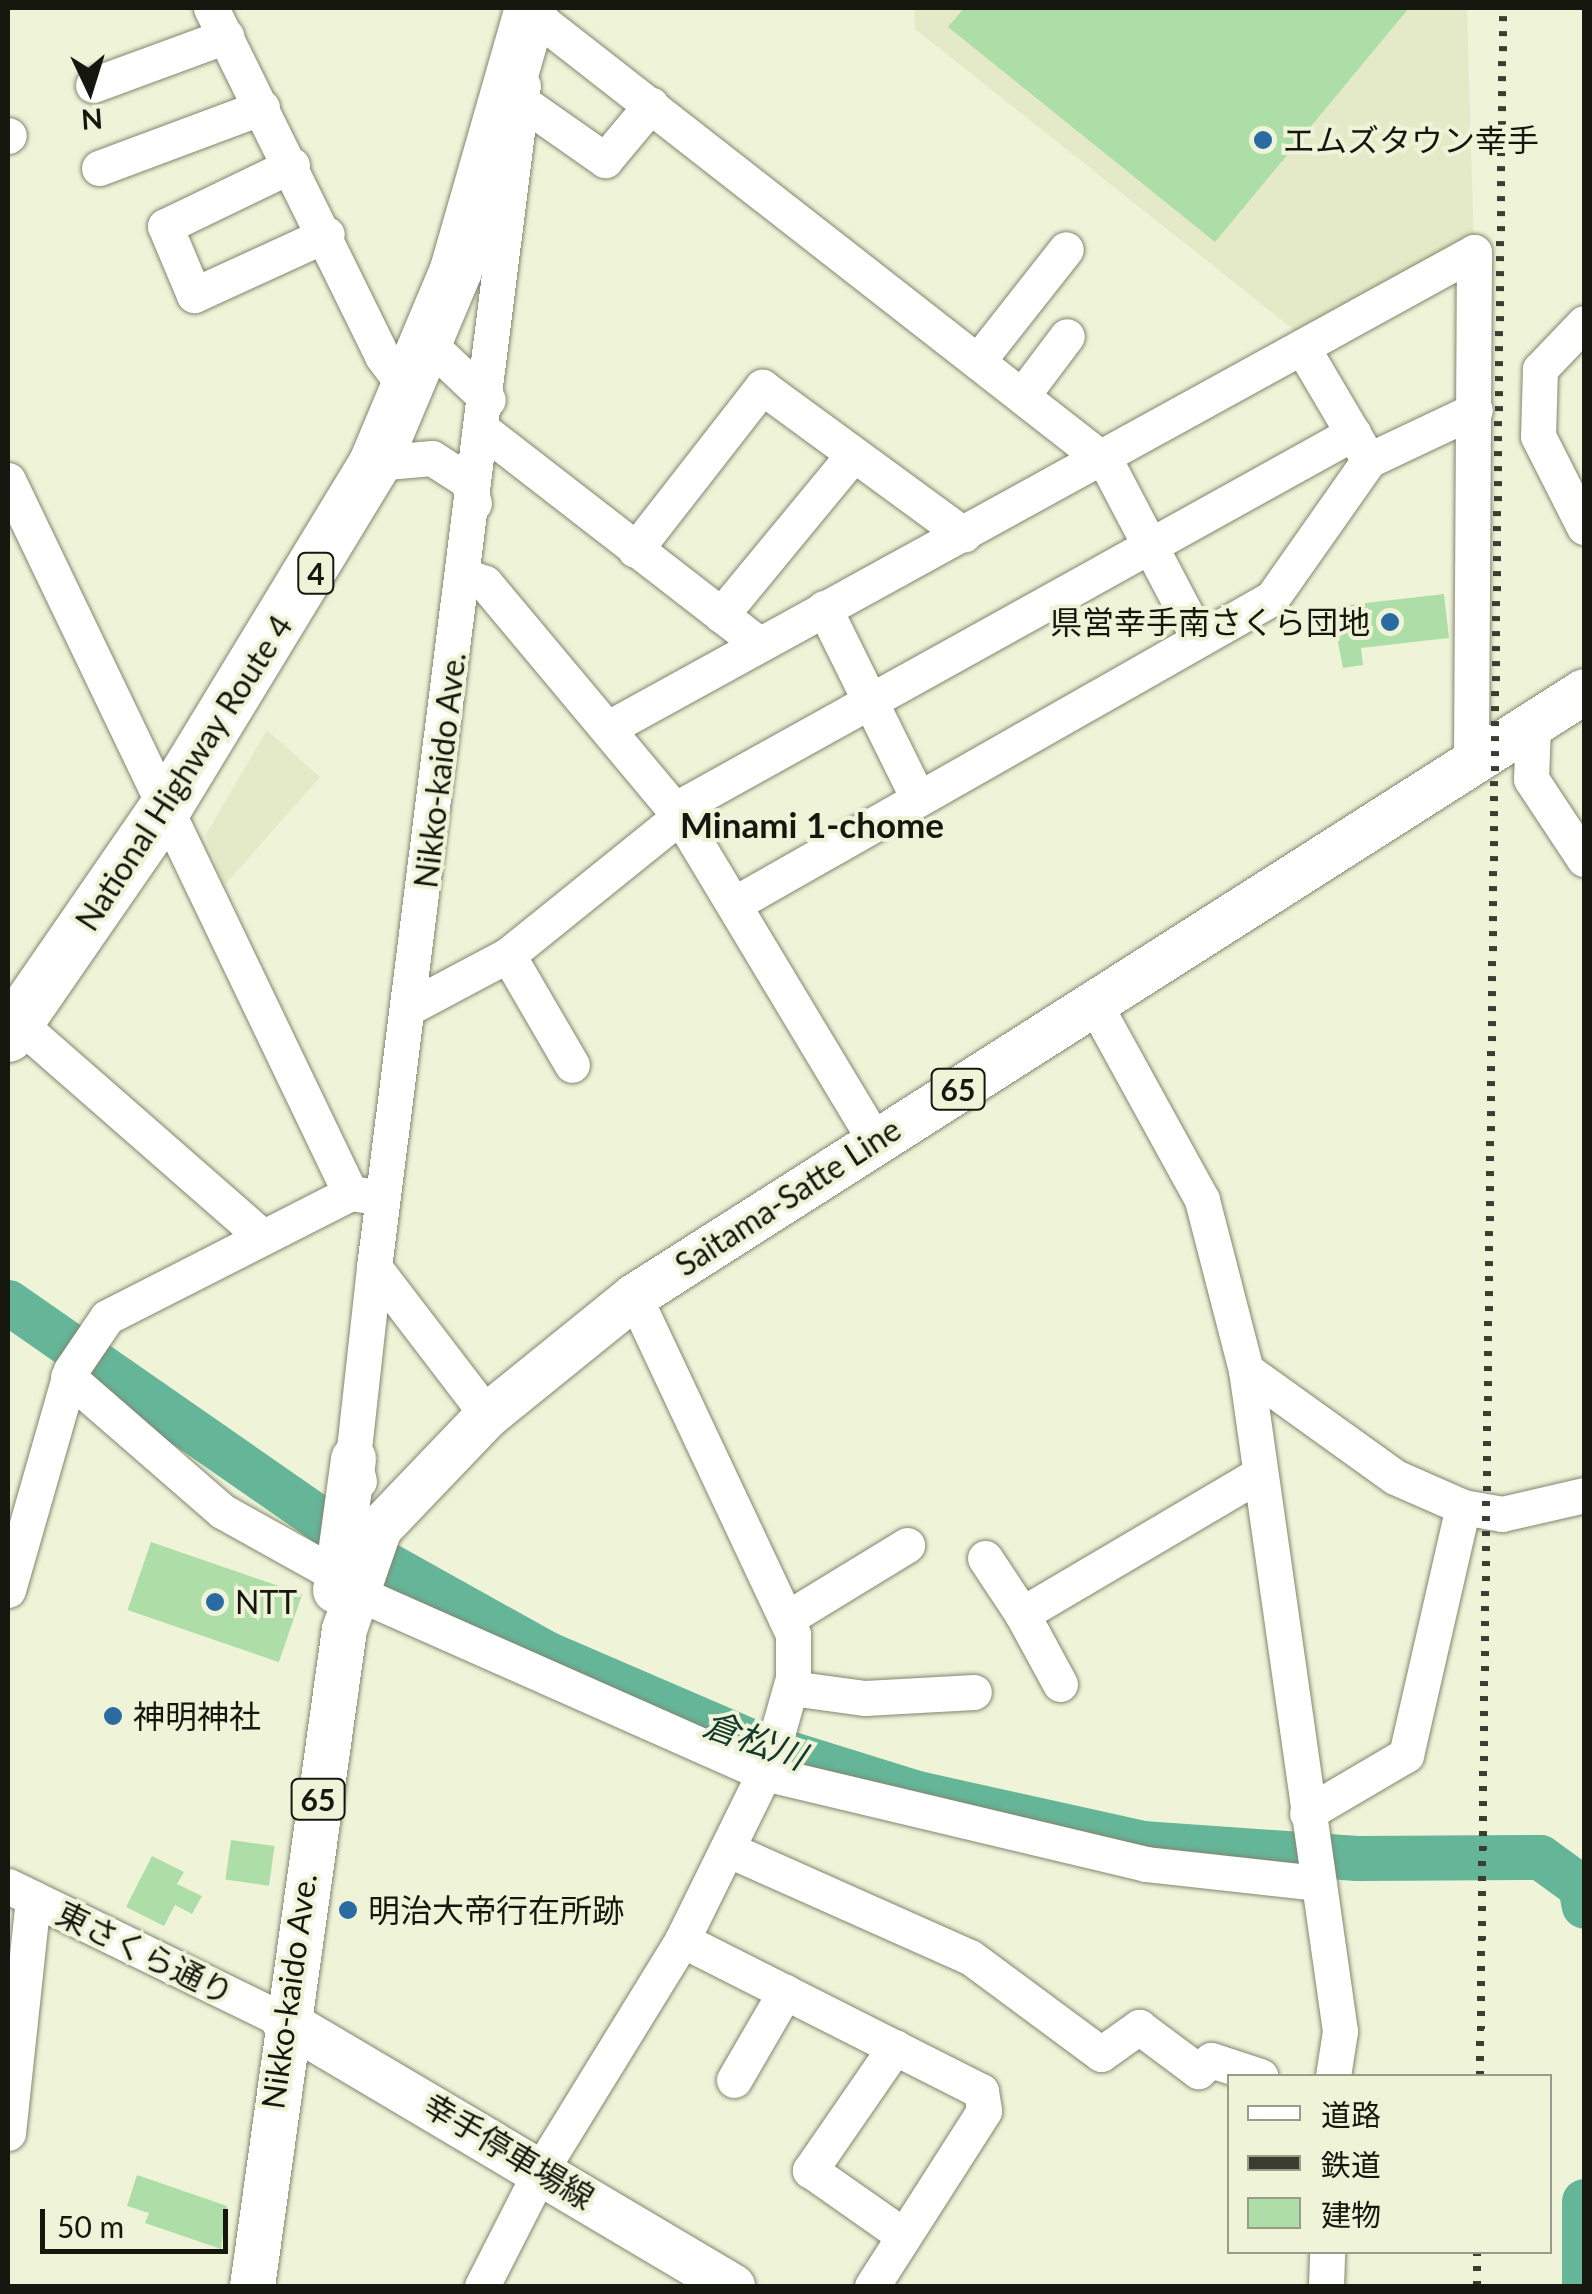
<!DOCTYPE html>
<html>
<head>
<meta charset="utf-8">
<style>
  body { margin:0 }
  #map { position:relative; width:1592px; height:2294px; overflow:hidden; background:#eff4d9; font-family:Lato,"Noto Sans JP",sans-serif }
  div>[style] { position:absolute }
  .built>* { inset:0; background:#e4eac7 }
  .river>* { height:45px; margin:-22.5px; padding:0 22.5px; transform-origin:22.5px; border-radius:22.5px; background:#65b598 }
  .building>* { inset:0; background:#aedea7; transform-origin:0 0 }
  .roads { filter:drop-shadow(0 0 2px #82866e) drop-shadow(0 0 2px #82866e) }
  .minor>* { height:35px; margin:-17.5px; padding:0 17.5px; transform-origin:17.5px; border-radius:17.5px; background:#fff }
  .major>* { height:45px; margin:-22.5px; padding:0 22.5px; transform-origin:22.5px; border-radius:22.5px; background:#fff }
  .highway>* { height:52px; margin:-26px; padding:0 26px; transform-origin:26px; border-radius:26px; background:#fff }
  .rail>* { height:8px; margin-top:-4px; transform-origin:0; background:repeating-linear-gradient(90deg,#3b3d31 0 5px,transparent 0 15px) }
  .dots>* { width:28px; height:28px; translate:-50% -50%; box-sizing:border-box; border:5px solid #eff4d9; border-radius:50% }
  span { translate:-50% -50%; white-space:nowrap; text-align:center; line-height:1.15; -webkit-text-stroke:8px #eff4d9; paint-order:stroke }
  .shield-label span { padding:2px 8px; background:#eff4d9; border:2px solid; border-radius:8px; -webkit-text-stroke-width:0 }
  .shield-label { font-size:30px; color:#16170e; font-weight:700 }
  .poi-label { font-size:32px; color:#16170e }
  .left { translate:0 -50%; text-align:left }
  .right { translate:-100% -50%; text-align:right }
  .street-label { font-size:32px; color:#16170e }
  .neighbourhood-label { font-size:35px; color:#16170e; font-weight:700 }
  .water-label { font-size:35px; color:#14392c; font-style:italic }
  .frame { position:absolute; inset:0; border:10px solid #16170e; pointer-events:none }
  .legend { position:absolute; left:1227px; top:2074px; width:325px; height:180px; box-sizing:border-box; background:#eff4d9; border:2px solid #989c88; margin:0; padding:12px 18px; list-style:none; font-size:30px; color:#16170e }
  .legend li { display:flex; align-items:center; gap:20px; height:50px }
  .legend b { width:50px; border:2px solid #989c88 }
  .north { position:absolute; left:40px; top:40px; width:100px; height:100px; -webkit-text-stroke:8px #eff4d9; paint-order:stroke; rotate:176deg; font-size:28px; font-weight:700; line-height:40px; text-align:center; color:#16170e }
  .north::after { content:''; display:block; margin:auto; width:35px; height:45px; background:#16170e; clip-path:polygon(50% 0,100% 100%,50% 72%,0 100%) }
  .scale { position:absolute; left:40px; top:2209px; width:188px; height:45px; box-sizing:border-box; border:5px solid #16170e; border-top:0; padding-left:12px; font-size:30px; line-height:35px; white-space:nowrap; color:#16170e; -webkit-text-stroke:8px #eff4d9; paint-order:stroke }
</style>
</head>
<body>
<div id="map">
  <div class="built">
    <div style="clip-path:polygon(914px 8px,1467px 8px,1474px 252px,1303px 337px,915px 29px)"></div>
    <div style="clip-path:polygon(267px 730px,320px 777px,225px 885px,205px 836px)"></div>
  </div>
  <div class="river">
    <div style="left:8px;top:1302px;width:452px;rotate:34.8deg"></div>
    <div style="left:379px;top:1560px;width:193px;rotate:29.1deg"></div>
    <div style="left:548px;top:1654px;width:220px;rotate:23.3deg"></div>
    <div style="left:750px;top:1741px;width:175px;rotate:17.3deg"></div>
    <div style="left:917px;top:1793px;width:230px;rotate:12.5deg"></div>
    <div style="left:1142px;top:1843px;width:215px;rotate:4deg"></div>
    <div style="left:1356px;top:1858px;width:184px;rotate:-0.3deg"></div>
    <div style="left:1540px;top:1857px;width:49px;rotate:35.9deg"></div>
    <div style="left:1580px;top:1886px;width:20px;rotate:79deg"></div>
    <div style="left:1584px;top:2286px;width:85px;rotate:-90deg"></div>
  </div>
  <div class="building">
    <div style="clip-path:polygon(964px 8px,1409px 8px,1215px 242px,948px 27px)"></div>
    <div style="clip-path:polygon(1444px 594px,1449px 638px,1361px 648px,1363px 665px,1343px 668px,1331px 607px)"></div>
    <div style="left:151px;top:1542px;width:160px;height:72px;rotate:19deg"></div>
    <div style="left:231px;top:1840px;width:44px;height:40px;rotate:8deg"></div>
    <div style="clip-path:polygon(152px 1856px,184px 1872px,177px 1884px,202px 1896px,192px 1914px,175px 1905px,164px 1926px,126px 1907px)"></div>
    <div style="clip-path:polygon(137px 2175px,227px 2206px,221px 2249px,145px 2223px,149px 2213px,127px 2206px)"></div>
  </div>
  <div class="roads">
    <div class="minor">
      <div style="left:211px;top:8px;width:388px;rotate:63.8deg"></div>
      <div style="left:382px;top:356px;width:45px;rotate:53.1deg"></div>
      <div style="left:530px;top:12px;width:731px;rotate:38deg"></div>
      <div style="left:1106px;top:462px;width:200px;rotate:62.3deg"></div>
      <div style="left:93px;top:85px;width:142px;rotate:-20.2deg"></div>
      <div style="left:525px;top:104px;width:98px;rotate:35deg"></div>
      <div style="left:605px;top:160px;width:72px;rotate:-50.1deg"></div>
      <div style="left:8px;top:136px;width:1px;rotate:-45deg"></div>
      <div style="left:292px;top:165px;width:141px;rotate:154.3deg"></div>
      <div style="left:165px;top:226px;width:75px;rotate:67.2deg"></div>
      <div style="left:194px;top:295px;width:146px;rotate:-24.6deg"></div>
      <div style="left:99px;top:168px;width:174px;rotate:-20.5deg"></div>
      <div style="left:1584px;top:323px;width:64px;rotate:133.7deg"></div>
      <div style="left:1540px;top:369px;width:67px;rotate:91.7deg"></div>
      <div style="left:1538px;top:436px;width:102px;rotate:63.2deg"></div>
      <div style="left:429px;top:344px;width:81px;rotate:43.5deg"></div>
      <div style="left:1302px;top:347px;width:124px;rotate:59.5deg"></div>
      <div style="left:981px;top:357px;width:137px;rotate:-51.8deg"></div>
      <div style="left:1024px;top:393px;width:71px;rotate:-53deg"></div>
      <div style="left:483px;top:430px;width:348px;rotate:37.8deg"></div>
      <div style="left:375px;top:463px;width:57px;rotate:-5deg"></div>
      <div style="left:432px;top:458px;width:43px;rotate:32.6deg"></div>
      <div style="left:468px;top:481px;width:23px;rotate:75deg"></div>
      <div style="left:8px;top:480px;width:791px;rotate:64.37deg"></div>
      <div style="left:635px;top:550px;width:207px;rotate:-52.1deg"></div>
      <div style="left:762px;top:387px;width:250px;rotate:36.2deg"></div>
      <div style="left:465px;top:576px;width:21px;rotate:19deg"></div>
      <div style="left:485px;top:583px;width:304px;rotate:50.1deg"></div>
      <div style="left:680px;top:816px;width:378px;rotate:59deg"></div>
      <div style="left:824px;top:608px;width:210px;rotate:63.7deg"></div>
      <div style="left:721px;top:615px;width:206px;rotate:-50.5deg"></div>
      <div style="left:1533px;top:725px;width:54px;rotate:92.1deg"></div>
      <div style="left:1531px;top:779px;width:96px;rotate:56.5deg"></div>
      <div style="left:610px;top:727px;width:986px;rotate:-28.8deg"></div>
      <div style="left:1474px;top:252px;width:512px;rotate:90.34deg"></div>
      <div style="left:674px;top:810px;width:777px;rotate:-29.04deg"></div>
      <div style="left:734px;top:904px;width:619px;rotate:-29.63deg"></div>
      <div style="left:1272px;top:598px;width:169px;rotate:-54.9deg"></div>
      <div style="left:1369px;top:460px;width:117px;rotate:-25.3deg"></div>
      <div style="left:508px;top:955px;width:127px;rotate:59.8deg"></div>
      <div style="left:1095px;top:1005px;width:222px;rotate:61.2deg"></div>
      <div style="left:1202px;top:1200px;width:176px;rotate:75.5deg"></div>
      <div style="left:1246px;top:1370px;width:668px;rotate:81.91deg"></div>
      <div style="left:1340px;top:2031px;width:46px;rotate:98.8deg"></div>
      <div style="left:410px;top:1007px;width:111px;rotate:-28deg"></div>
      <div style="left:508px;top:955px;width:221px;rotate:-38.9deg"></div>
      <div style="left:8px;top:1014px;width:337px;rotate:41.2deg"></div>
      <div style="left:374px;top:1267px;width:186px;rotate:52.6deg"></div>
      <div style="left:1246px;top:1370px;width:183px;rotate:35.7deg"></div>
      <div style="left:1395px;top:1477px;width:74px;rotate:23.8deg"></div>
      <div style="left:1463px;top:1507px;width:40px;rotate:10deg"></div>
      <div style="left:1502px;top:1514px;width:84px;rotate:-13deg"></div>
      <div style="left:68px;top:1377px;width:204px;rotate:41deg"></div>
      <div style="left:222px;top:1511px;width:132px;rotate:29.1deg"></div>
      <div style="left:359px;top:1481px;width:24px;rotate:-105deg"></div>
      <div style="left:353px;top:1458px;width:192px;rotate:-83.7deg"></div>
      <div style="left:374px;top:1267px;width:1191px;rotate:-82.82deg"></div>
      <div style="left:985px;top:1558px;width:67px;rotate:56.5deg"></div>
      <div style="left:8px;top:1590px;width:229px;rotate:-74deg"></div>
      <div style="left:71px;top:1370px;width:64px;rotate:-55.8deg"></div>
      <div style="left:107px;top:1317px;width:273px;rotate:-27deg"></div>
      <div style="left:350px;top:1193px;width:22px;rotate:8deg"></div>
      <div style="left:353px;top:1591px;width:449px;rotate:23.9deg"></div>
      <div style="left:764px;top:1773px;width:393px;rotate:13.4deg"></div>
      <div style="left:1146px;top:1864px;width:172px;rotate:6.3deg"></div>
      <div style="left:786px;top:1619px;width:142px;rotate:-31.4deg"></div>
      <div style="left:1060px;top:1684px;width:80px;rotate:-118.5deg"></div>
      <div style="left:1022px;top:1614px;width:276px;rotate:-30.5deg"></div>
      <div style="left:791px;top:1688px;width:75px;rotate:7.7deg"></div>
      <div style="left:865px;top:1698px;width:109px;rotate:-3.2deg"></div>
      <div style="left:1307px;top:1813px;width:115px;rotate:-30.4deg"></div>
      <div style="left:1406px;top:1755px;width:254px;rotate:-77.1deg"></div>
      <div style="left:727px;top:1849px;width:266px;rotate:24deg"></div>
      <div style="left:970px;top:1957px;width:163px;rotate:36.5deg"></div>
      <div style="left:1101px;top:2054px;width:47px;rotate:-35.4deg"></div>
      <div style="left:1139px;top:2027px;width:74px;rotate:36.7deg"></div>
      <div style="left:1198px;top:2071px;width:17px;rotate:-40deg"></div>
      <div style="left:1211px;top:2060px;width:52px;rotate:18.1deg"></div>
      <div style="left:8px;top:1886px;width:306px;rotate:26deg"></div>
      <div style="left:682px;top:1940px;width:335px;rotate:26.8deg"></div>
      <div style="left:981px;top:2091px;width:20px;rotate:81deg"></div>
      <div style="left:984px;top:2111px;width:208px;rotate:122.6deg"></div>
      <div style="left:895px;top:2047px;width:150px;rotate:124.6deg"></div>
      <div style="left:810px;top:2170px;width:113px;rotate:35deg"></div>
      <div style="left:734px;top:2080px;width:102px;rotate:-59.9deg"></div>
      <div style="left:8px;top:2133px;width:236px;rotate:-83.9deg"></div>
      <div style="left:482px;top:2286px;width:132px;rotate:-63deg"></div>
      <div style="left:542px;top:2168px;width:268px;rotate:-58.4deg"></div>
      <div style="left:682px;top:1940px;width:197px;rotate:-63.8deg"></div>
      <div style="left:769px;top:1763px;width:88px;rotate:-74.2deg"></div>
      <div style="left:793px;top:1678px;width:44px;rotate:-90deg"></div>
      <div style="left:793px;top:1634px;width:374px;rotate:-115.2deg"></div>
      <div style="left:1326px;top:2286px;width:34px;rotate:-88deg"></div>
    </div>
    <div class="major">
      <div style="left:335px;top:1590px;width:133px;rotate:-82.2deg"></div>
      <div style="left:283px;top:2020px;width:522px;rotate:30.64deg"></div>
      <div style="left:252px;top:2286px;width:663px;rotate:-82.03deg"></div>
      <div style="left:344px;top:1629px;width:107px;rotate:-70.9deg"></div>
      <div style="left:379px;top:1528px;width:156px;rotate:-46.3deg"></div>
      <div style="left:487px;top:1415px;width:189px;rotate:-39deg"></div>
      <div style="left:634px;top:1296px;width:1126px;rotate:-32.49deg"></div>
    </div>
    <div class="highway">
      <div style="left:8px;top:1036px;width:282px;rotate:-55.4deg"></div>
      <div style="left:168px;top:804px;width:399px;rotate:-58.7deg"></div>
      <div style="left:375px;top:463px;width:209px;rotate:-67.2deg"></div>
      <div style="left:456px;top:270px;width:273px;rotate:-74deg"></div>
    </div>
  </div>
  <div class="rail">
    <div style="left:1480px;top:2076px;width:2068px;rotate:-89.36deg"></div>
    <div style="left:1477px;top:2286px;width:34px;rotate:-90deg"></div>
  </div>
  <div class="dots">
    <div style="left:1263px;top:140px;background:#2a6ba1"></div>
    <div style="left:1390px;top:622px;background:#2a6ba1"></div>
    <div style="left:215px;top:1602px;background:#2a6ba1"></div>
    <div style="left:113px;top:1716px;background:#2a6ba1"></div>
    <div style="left:348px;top:1910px;background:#2a6ba1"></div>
  </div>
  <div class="shield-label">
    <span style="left:316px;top:573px">4</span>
    <span style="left:958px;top:1089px">65</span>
    <span style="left:318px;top:1799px">65</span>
  </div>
  <div class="poi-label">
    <span class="left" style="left:1283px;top:140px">エムズタウン幸手</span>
    <span class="right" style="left:1370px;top:622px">県営幸手南さくら団地</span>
    <span class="left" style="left:235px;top:1602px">NTT</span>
    <span class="left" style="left:133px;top:1716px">神明神社</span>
    <span class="left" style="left:368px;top:1910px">明治大帝行在所跡</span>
  </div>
  <div class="street-label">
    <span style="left:440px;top:770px;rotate:-83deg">Nikko-kaido Ave.</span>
    <span style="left:184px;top:773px;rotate:-57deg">National Highway Route 4</span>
    <span style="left:788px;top:1197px;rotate:-33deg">Saitama-Satte Line</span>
    <span style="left:145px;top:1953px;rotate:26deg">東さくら通り</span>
    <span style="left:289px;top:1991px;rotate:-82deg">Nikko-kaido Ave.</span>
    <span style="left:509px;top:2151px;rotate:31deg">幸手停車場線</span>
  </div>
  <div class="neighbourhood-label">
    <span style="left:812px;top:824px">Minami 1-chome</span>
  </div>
  <div class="water-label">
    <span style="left:755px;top:1739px;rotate:20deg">倉松川</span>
  </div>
  <div class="frame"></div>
  <ul class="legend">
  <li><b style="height:12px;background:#fff"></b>道路</li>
  <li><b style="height:12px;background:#3b3d31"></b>鉄道</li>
  <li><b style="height:28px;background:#aedea7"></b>建物</li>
  </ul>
  <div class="north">N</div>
  <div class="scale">50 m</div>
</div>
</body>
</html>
